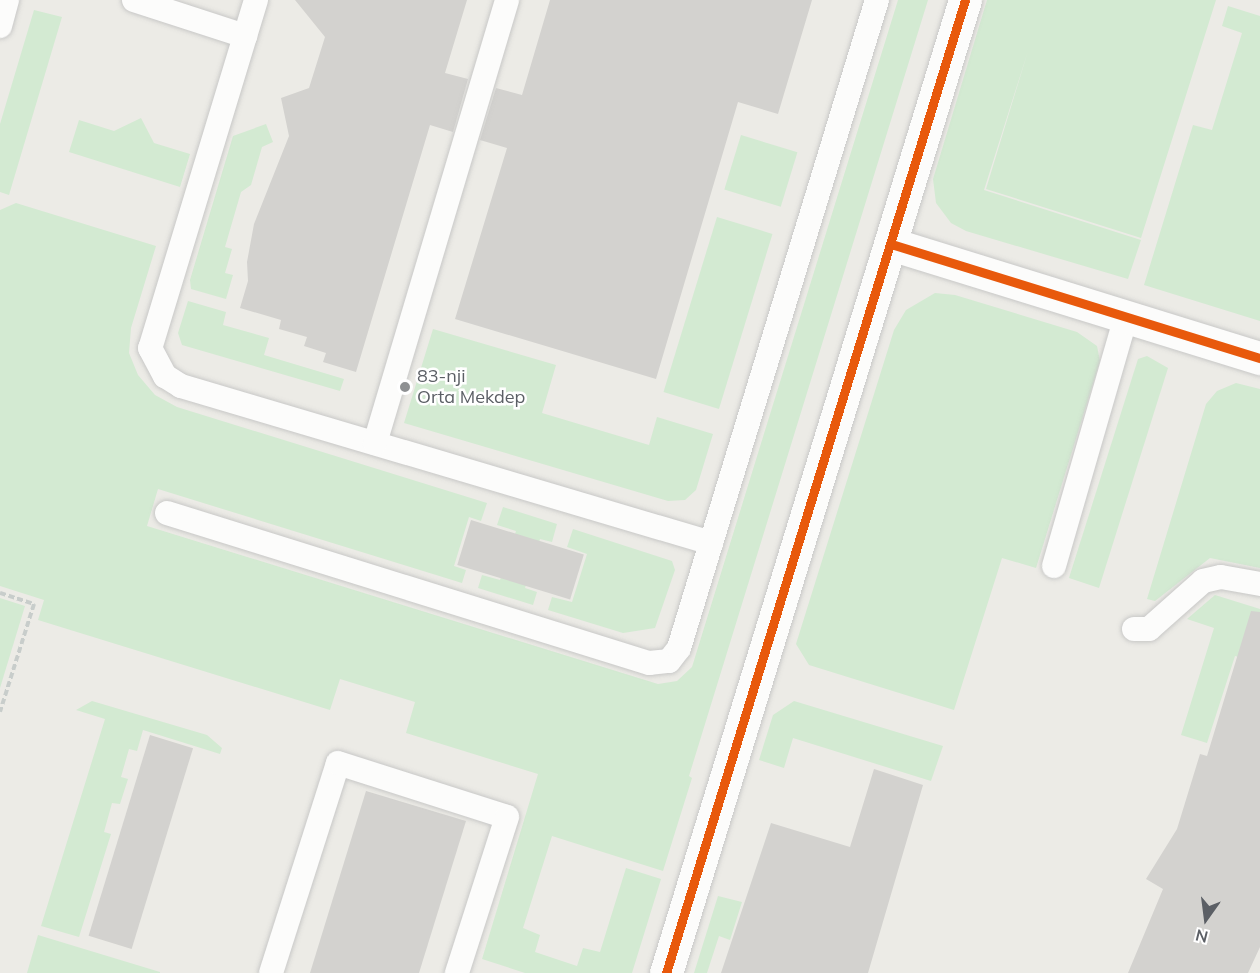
<!DOCTYPE html>
<html>
<head>
<meta charset="utf-8">
<style>
  body { margin:0 }
  #map { position:relative; width:1260px; height:973px; overflow:hidden; background:#ecebe6; font-family:Mulish,sans-serif }
  div>[style] { position:absolute }
  .green>* { inset:0; background:#d3ead2; transform-origin:0 0 }
  .building>* { inset:0; background:#d3d2cf; transform-origin:0 0 }
  .path>* { height:4px; margin-top:-2px; transform-origin:0; background:repeating-linear-gradient(90deg,#c8cdcb 0 6px,transparent 0 9px) }
  .roads { filter:drop-shadow(0 0 2px #c8c8c7) drop-shadow(0 0 2px #c8c8c7) }
  .service>* { height:24px; margin:-12px; padding:0 12px; transform-origin:12px; border-radius:12px; background:#fcfcfb }
  .minor>* { height:33px; margin:-16.5px; padding:0 16.5px; transform-origin:16.5px; border-radius:16.5px; background:#fcfcfb }
  .cycleway>* { height:9px; margin:-4.5px; padding:0 4.5px; transform-origin:4.5px; border-radius:4.5px; background:#e8590c }
  .dots>* { width:16px; height:16px; translate:-50% -50%; box-sizing:border-box; border:3px solid #fff; border-radius:50% }
  span { translate:-50% -50%; white-space:nowrap; text-align:center; line-height:1.15; -webkit-text-stroke:5px #fff; paint-order:stroke }
  .poi-label { font-size:18px; color:#5b5f65 }
  .left { translate:0 -50%; text-align:left }
  .north { position:absolute; left:1176px; top:889px; width:60px; height:60px; -webkit-text-stroke:4px #fff; paint-order:stroke; rotate:194deg; font-size:16px; font-weight:700; line-height:24px; text-align:center; color:#5b5f65 }
  .north::after { content:''; display:block; margin:auto; width:21px; height:27px; background:#5b5f65; clip-path:polygon(50% 0,100% 100%,50% 72%,0 100%) }
</style>
</head>
<body>
<div id="map">
  <div class="green">
    <div style="clip-path:polygon(898px 0,928px 0,689px 776px,692px 778px,663px 871px,552px 836px,523px 928px,540px 935px,535px 952px,577px 966px,583px 948px,600px 952px,626px 868px,661px 879px,632px 973px,525px 973px,482px 959px,538px 774px,406px 733px,415px 702px,340px 679px,330px 710px,38px 620px,44px 600px,0 586px,0 210px,16px 203px,156px 246px,131px 328px,129px 353px,138px 375px,155px 395px,177px 407px,487px 503px,481px 521px,469px 517px,454px 566px,466px 570px,462px 583px,158px 489px,147px 526px,658px 684px,677px 681px,692px 667px)"></div>
    <div style="clip-path:polygon(987px 0,1216px 0,1141px 238px,986px 189px,1028px 51px,984px 190px,1141px 240px,1128px 279px,966px 231px,951px 223px,936px 203px,933px 179px)"></div>
    <div style="clip-path:polygon(1228px 6px,1260px 16px,1260px 321px,1144px 285px,1193px 125px,1212px 130px,1242px 33px,1222px 26px)"></div>
    <div style="clip-path:polygon(34px 10px,62px 17px,9px 195px,0 192px,0 124px)"></div>
    <div style="clip-path:polygon(141px 118px,154px 143px,190px 154px,180px 187px,69px 152px,79px 120px,114px 131px)"></div>
    <div style="clip-path:polygon(266px 124px,273px 142px,262px 147px,251px 185px,241px 192px,225px 247px,232px 249px,225px 273px,233px 275px,226px 299px,191px 289px,190px 280px,233px 136px)"></div>
    <div style="left:741px;top:135px;width:59px;height:57px;rotate:17deg"></div>
    <div style="left:717px;top:217px;width:58px;height:183px;rotate:17deg"></div>
    <div style="clip-path:polygon(935px 293px,955px 295px,1077px 332px,1097px 346px,1100px 361px,1036px 568px,1002px 558px,954px 710px,809px 665px,796px 644px,894px 330px,906px 310px)"></div>
    <div style="clip-path:polygon(188px 301px,226px 312px,223px 325px,269px 338px,264px 355px,344px 379px,340px 391px,182px 345px,178px 333px)"></div>
    <div style="clip-path:polygon(433px 329px,556px 365px,542px 413px,649px 445px,657px 417px,713px 434px,696px 490px,685px 500px,668px 501px,404px 423px)"></div>
    <div style="clip-path:polygon(1147px 356px,1168px 368px,1099px 588px,1069px 578px,1138px 359px)"></div>
    <div style="clip-path:polygon(1236px 383px,1260px 389px,1260px 568px,1210px 558px,1155px 601px,1147px 599px,1206px 404px,1217px 391px)"></div>
    <div style="clip-path:polygon(503px 507px,557px 524px,552px 542px,540px 539px,525px 588px,537px 592px,533px 605px,478px 588px,482px 575px,500px 580px,516px 531px,497px 525px)"></div>
    <div style="clip-path:polygon(573px 529px,672px 561px,675px 570px,655px 628px,623px 633px,548px 610px,552px 597px,572px 602px,587px 554px,567px 547px)"></div>
    <div style="clip-path:polygon(1215px 595px,1260px 609px,1260px 646px,1255px 661px,1235px 656px,1207px 743px,1181px 735px,1214px 628px,1187px 619px)"></div>
    <div style="clip-path:polygon(0 598px,25px 606px,0 688px)"></div>
    <div style="clip-path:polygon(92px 701px,207px 735px,222px 748px,220px 754px,143px 730px,137px 751px,129px 749px,121px 777px,128px 779px,120px 804px,112px 803px,104px 832px,111px 834px,79px 937px,41px 926px,105px 719px,76px 710px)"></div>
    <div style="clip-path:polygon(794px 701px,943px 746px,931px 781px,793px 738px,784px 768px,759px 760px,773px 715px)"></div>
    <div style="clip-path:polygon(718px 896px,742px 902px,730px 940px,719px 936px,707px 973px,694px 973px)"></div>
    <div style="clip-path:polygon(38px 935px,160px 972px,160px 973px,27px 973px)"></div>
  </div>
  <div class="building">
    <div style="clip-path:polygon(295px 0,467px 0,445px 73px,468px 79px,453px 132px,430px 125px,356px 372px,323px 362px,326px 353px,304px 346px,307px 337px,279px 329px,281px 320px,240px 308px,248px 281px,247px 262px,254px 224px,289px 136px,281px 98px,309px 88px,325px 37px)"></div>
    <div style="clip-path:polygon(550px 0,812px 0,778px 114px,738px 102px,656px 379px,455px 319px,507px 148px,480px 140px,496px 88px,522px 95px)"></div>
    <div style="left:471px;top:520px;width:118px;height:47px;rotate:17deg"></div>
    <div style="clip-path:polygon(1251px 611px,1260px 612px,1260px 947px,1248px 973px,1128px 973px,1163px 889px,1146px 879px,1177px 829px,1200px 754px,1207px 756px)"></div>
    <div style="left:150px;top:735px;width:45px;height:210px;rotate:17deg"></div>
    <div style="clip-path:polygon(874px 769px,923px 785px,868px 973px,721px 973px,771px 823px,850px 847px)"></div>
    <div style="clip-path:polygon(366px 791px,466px 821px,419px 973px,310px 973px)"></div>
  </div>
  <div class="path">
    <div style="left:0;top:593px;width:36px;rotate:18deg"></div>
    <div style="left:34px;top:604px;width:113px;rotate:107.5deg"></div>
  </div>
  <div class="roads">
    <div class="service">
      <div style="left:134px;top:0;width:117px;rotate:18deg"></div>
      <div style="left:256px;top:0;width:364px;rotate:106.9deg"></div>
      <div style="left:150px;top:348px;width:32px;rotate:62deg"></div>
      <div style="left:165px;top:376px;width:19px;rotate:32deg"></div>
      <div style="left:181px;top:386px;width:553px;rotate:16.5deg"></div>
      <div style="left:0;top:26px;width:27px;rotate:-75deg"></div>
      <div style="left:375px;top:443px;width:462px;rotate:-73.4deg"></div>
      <div style="left:167px;top:513px;width:505px;rotate:17.29deg"></div>
      <div style="left:649px;top:663px;width:20px;rotate:-6deg"></div>
      <div style="left:669px;top:661px;width:16px;rotate:-52deg"></div>
      <div style="left:679px;top:648px;width:678px;rotate:-73.01deg"></div>
      <div style="left:1054px;top:566px;width:259px;rotate:-73.9deg"></div>
      <div style="left:1134px;top:629px;width:15px"></div>
      <div style="left:1149px;top:629px;width:72px;rotate:-41.6deg"></div>
      <div style="left:1203px;top:581px;width:18px;rotate:-13deg"></div>
      <div style="left:1221px;top:577px;width:40px;rotate:10deg"></div>
      <div style="left:271px;top:973px;width:220px;rotate:-72.3deg"></div>
      <div style="left:338px;top:763px;width:177px;rotate:17.7deg"></div>
      <div style="left:507px;top:817px;width:164px;rotate:107.8deg"></div>
    </div>
    <div class="minor">
      <div style="left:891px;top:244px;width:386px;rotate:17.2deg"></div>
      <div style="left:666px;top:973px;width:1018px;rotate:-72.92deg"></div>
    </div>
  </div>
  <div class="cycleway">
    <div style="left:891px;top:244px;width:386px;rotate:17.2deg"></div>
    <div style="left:666px;top:973px;width:1018px;rotate:-72.92deg"></div>
  </div>
  <div class="dots">
    <div style="left:405px;top:387px;background:#8e9092"></div>
  </div>
  <div class="poi-label">
    <span class="left" style="left:417px;top:387px">83-nji<br>Orta Mekdep</span>
  </div>
  <div class="north">N</div>
</div>
</body>
</html>
